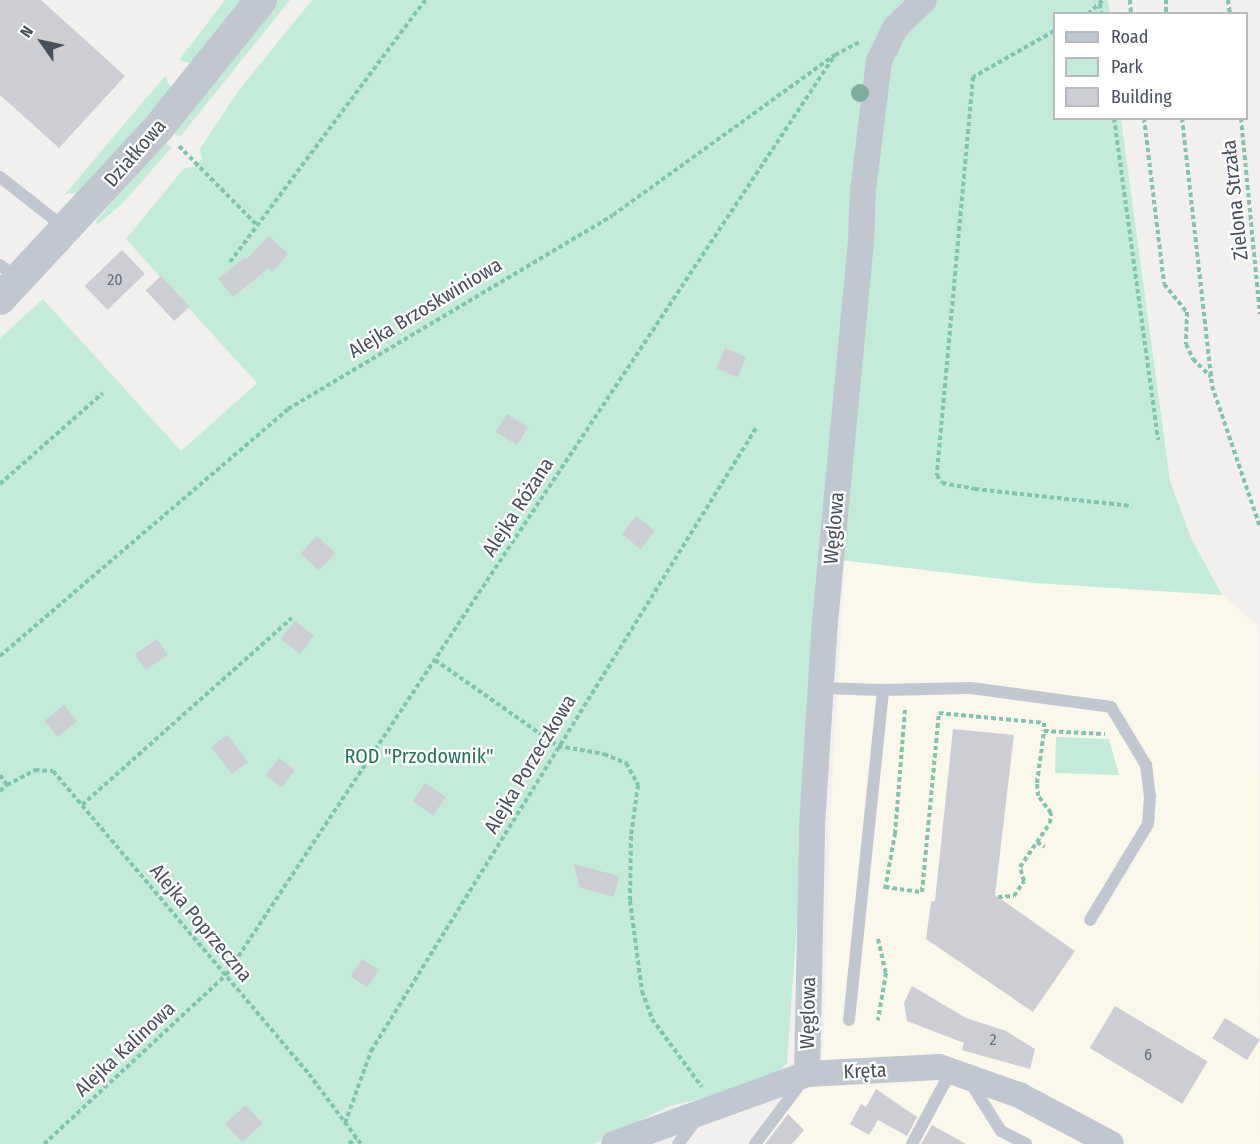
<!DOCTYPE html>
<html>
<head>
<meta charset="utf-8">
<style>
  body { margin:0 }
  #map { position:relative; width:1260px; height:1144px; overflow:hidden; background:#f1f0ef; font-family:"Fira Sans Condensed",sans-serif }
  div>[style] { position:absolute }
  .commercial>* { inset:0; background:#faf8ea }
  .green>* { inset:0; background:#c2ebd9 }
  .building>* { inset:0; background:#cdcdd4; transform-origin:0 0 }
  .path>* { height:4px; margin-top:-2px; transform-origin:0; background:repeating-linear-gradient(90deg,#7dc5ae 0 4.5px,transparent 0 7.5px) }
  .service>* { height:12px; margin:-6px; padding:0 6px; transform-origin:6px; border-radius:6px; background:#c1c7d0 }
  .minor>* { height:26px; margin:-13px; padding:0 13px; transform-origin:13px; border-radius:13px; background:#c1c7d0 }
  .tertiary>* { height:32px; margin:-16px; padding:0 16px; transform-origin:16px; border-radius:16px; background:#c1c7d0 }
  .trees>* { width:18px; height:18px; margin:-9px; border-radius:50%; background:#7eac9d }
  span { translate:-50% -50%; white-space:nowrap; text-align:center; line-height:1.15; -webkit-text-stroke:4.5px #fff; paint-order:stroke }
  .number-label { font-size:16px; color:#6a6e79 }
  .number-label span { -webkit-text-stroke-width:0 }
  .street-label { font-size:20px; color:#494f5b }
  .park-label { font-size:20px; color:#20755a }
  .legend { position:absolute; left:1053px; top:12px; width:195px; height:108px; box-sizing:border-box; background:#fff; border:2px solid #b6b9bd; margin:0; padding:8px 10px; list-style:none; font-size:18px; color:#494f5b }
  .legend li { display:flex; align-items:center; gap:12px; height:30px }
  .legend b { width:30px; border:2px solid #b6b9bd }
  .north { position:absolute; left:12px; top:12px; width:60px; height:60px; -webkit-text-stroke:4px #fff; paint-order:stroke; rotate:304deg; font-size:16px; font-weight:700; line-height:24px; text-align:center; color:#494f5b }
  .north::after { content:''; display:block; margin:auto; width:21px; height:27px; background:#494f5b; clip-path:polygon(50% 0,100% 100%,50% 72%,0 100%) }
</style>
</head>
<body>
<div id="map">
  <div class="commercial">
    <div style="clip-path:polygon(845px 560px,1036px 583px,1222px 595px,1258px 626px,1260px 1144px,760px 1144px,823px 1057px,831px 806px)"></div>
  </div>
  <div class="green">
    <div style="clip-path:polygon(225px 0,243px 0,192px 64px,179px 60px)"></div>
    <div style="clip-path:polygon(278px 0,290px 0,180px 137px,175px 134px,175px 129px)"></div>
    <div style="clip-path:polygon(312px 0,1108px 0,1110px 13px,1054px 14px,1054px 118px,1121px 119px,1170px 481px,1191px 538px,1222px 595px,1036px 583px,823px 558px,787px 1063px,778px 1072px,709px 1097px,669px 1106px,593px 1144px,0 1144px,0 338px,43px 299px,181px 451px,257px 383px,126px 239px,184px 168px,193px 167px,202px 159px,200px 149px,239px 90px)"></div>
    <div style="clip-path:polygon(165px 76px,172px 89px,93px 181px,77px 193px,65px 194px)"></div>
    <div style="clip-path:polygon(164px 142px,172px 147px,122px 204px,97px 225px,96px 221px)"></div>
    <div style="clip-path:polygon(1056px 737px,1109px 739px,1119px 775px,1055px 773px)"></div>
  </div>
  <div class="building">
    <div style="clip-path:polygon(0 0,41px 0,125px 76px,59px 148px,0 95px)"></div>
    <div style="clip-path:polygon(269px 236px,288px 254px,272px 272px,269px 268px,233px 297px,218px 279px,245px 257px,247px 259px)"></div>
    <div style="left:122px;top:250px;width:33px;height:52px;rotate:46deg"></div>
    <div style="left:161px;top:276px;width:42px;height:21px;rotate:47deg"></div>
    <div style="left:725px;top:348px;width:23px;height:22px;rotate:23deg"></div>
    <div style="left:507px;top:414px;width:25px;height:21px;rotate:32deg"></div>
    <div style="left:636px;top:516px;width:24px;height:23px;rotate:38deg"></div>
    <div style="left:317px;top:536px;width:25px;height:24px;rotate:43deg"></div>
    <div style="left:295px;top:621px;width:24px;height:23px;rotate:38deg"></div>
    <div style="left:157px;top:639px;width:19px;height:27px;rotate:55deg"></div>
    <div style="left:64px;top:705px;width:21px;height:25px;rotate:51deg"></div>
    <div style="clip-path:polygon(953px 729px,1014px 735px,995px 895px,1075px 951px,1033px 1012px,926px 939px,931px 902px,935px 901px)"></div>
    <div style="left:227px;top:735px;width:34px;height:20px;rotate:52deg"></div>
    <div style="left:279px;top:758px;width:20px;height:22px;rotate:37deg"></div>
    <div style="left:425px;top:783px;width:25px;height:22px;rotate:34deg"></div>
    <div style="clip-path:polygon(574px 864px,619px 876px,614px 897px,579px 887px)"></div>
    <div style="left:362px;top:959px;width:20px;height:21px;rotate:33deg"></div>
    <div style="clip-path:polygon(912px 986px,966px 1018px,1006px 1031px,1035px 1049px,1030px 1069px,962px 1050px,964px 1043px,907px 1021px,904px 1003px)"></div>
    <div style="left:1115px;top:1006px;width:108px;height:49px;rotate:31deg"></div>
    <div style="left:1225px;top:1018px;width:41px;height:24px;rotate:32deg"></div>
    <div style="clip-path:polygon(876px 1089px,917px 1117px,907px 1136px,878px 1120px,869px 1135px,850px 1124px,861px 1104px,866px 1107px)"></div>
    <div style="left:246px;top:1105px;width:25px;height:28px;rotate:48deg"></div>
    <div style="clip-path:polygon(788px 1114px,804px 1130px,792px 1144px,765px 1144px)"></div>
    <div style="clip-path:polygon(932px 1125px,966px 1144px,921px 1144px)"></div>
  </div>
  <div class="path">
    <div style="left:1130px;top:0;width:14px;rotate:86deg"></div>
    <div style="left:1166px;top:0;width:14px;rotate:90deg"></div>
    <div style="left:1228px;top:0;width:14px;rotate:82deg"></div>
    <div style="left:1100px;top:4px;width:10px;rotate:84deg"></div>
    <div style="left:1088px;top:14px;width:21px;rotate:-43deg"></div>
    <div style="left:1054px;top:31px;width:93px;rotate:150.4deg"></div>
    <div style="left:973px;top:77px;width:400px;rotate:95.2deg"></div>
    <div style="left:937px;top:475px;width:9px;rotate:58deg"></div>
    <div style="left:942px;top:483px;width:34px;rotate:10deg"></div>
    <div style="left:975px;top:489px;width:158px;rotate:6.2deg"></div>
    <div style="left:1114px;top:118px;width:325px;rotate:82.2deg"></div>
    <div style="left:1144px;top:118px;width:167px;rotate:83.1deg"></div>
    <div style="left:1164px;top:284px;width:36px;rotate:51deg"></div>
    <div style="left:1187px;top:312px;width:32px;rotate:92deg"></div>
    <div style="left:1186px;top:344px;width:17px;rotate:65deg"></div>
    <div style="left:1193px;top:359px;width:25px;rotate:45deg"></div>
    <div style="left:1182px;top:118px;width:270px;rotate:83.6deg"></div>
    <div style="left:1212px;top:386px;width:149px;rotate:71.2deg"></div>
    <div style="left:1241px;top:118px;width:197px;rotate:84.5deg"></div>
    <div style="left:179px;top:146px;width:111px;rotate:45.4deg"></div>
    <div style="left:230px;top:262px;width:327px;rotate:-53.3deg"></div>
    <div style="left:0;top:484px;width:137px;rotate:-41.5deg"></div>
    <div style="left:0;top:656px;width:379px;rotate:-40.6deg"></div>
    <div style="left:288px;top:409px;width:378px;rotate:-30.8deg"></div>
    <div style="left:613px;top:215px;width:274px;rotate:-35.8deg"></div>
    <div style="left:835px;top:55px;width:30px;rotate:-28deg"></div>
    <div style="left:435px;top:660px;width:150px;rotate:35deg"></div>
    <div style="left:558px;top:746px;width:47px;rotate:9.9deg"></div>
    <div style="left:604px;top:754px;width:24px;rotate:22deg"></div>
    <div style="left:626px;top:763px;width:25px;rotate:61deg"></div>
    <div style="left:638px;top:785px;width:51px;rotate:97.8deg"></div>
    <div style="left:631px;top:836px;width:65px;rotate:90.9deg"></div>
    <div style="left:630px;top:901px;width:91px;rotate:82.4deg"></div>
    <div style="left:642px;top:991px;width:30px;rotate:70deg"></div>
    <div style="left:652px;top:1019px;width:84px;rotate:53.7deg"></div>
    <div style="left:0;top:775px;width:12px;rotate:55deg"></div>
    <div style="left:7px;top:785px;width:32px;rotate:-28deg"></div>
    <div style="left:35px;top:770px;width:18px;rotate:3deg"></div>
    <div style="left:53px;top:771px;width:397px;rotate:49.8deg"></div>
    <div style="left:309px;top:1074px;width:87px;rotate:53.4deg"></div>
    <div style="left:0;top:791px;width:9px;rotate:-41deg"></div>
    <div style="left:82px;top:805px;width:281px;rotate:-41.7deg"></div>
    <div style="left:1037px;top:842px;width:9px;rotate:32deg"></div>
    <div style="left:885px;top:887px;width:37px;rotate:8deg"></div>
    <div style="left:922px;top:892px;width:180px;rotate:-84.6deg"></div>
    <div style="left:939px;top:713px;width:105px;rotate:5.4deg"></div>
    <div style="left:1044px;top:723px;width:8px;rotate:90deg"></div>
    <div style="left:1044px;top:731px;width:61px;rotate:2.8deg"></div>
    <div style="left:885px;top:889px;width:56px;rotate:-79.7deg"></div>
    <div style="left:895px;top:834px;width:125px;rotate:-85.4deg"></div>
    <div style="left:998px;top:897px;width:16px;rotate:-4deg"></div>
    <div style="left:1014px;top:896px;width:18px;rotate:-56deg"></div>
    <div style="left:1024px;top:881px;width:15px;rotate:-106deg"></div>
    <div style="left:1020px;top:867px;width:53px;rotate:-55.7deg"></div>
    <div style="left:1050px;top:823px;width:10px;rotate:-84deg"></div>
    <div style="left:1051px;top:813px;width:21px;rotate:-127deg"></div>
    <div style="left:1038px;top:796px;width:13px;rotate:-94deg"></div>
    <div style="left:1037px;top:783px;width:52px;rotate:-82.3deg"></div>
    <div style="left:878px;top:939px;width:35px;rotate:77deg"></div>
    <div style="left:886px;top:973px;width:48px;rotate:99.7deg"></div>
    <div style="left:345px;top:1123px;width:77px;rotate:-70.1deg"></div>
    <div style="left:371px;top:1051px;width:732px;rotate:-58.28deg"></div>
    <div style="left:44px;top:1144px;width:248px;rotate:-42.9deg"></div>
    <div style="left:226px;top:975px;width:1103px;rotate:-56.5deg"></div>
    <div style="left:349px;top:1144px;width:9px;rotate:-41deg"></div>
  </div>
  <div class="service">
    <div style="left:0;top:177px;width:83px;rotate:38.1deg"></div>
    <div style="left:0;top:265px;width:23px;rotate:38deg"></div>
    <div style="left:821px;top:688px;width:62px;rotate:1.8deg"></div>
    <div style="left:849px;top:1020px;width:332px;rotate:-84.1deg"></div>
    <div style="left:883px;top:690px;width:88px;rotate:-1.3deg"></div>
    <div style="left:971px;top:688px;width:141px;rotate:7.7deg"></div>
    <div style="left:1111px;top:707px;width:68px;rotate:58.9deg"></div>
    <div style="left:1146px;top:765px;width:31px;rotate:83deg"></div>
    <div style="left:1150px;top:796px;width:28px;rotate:94deg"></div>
    <div style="left:1148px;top:824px;width:112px;rotate:121.1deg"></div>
    <div style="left:970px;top:1082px;width:58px;rotate:57.7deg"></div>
    <div style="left:1001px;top:1131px;width:28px;rotate:27deg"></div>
    <div style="left:678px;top:1144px;width:31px;rotate:-53deg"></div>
    <div style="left:755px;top:1144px;width:80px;rotate:-53.1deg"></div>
    <div style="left:912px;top:1144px;width:83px;rotate:-61.9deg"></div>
  </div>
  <div class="minor">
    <div style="left:807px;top:1074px;width:248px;rotate:-88.8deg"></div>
    <div style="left:812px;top:826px;width:204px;rotate:-86.4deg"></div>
    <div style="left:825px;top:622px;width:382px;rotate:-84.6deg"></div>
    <div style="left:861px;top:242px;width:51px;rotate:-87.8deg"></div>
    <div style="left:863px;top:191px;width:131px;rotate:-83deg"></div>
    <div style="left:879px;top:61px;width:37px;rotate:-64deg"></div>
    <div style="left:895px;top:28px;width:40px;rotate:-44deg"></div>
    <div style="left:614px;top:1144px;width:205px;rotate:-19.9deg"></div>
    <div style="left:807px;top:1074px;width:132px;rotate:-3deg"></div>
    <div style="left:939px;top:1067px;width:85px;rotate:19.3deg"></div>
    <div style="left:1019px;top:1095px;width:104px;rotate:28deg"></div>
  </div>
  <div class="tertiary">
    <div style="left:0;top:299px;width:234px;rotate:-47.2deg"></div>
    <div style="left:159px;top:127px;width:163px;rotate:-51.2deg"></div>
  </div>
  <div class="trees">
    <div style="left:860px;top:93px"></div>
  </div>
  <div class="number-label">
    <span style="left:115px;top:280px">20</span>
    <span style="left:993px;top:1040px">2</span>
    <span style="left:1148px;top:1055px">6</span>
  </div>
  <div class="street-label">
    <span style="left:135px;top:153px;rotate:-49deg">Działkowa</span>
    <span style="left:1235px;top:200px;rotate:-96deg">Zielona Strzała</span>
    <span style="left:425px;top:308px;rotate:-31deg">Alejka Brzoskwiniowa</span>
    <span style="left:518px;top:507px;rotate:-57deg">Alejka Różana</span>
    <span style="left:834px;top:528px;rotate:-85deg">Węglowa</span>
    <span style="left:530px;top:764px;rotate:-59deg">Alejka Porzeczkowa</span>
    <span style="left:201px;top:923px;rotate:50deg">Alejka Poprzeczna</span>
    <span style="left:808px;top:1013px;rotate:-89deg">Węglowa</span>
    <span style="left:125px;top:1049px;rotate:-43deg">Alejka Kalinowa</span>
    <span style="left:865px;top:1071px;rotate:-3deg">Kręta</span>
  </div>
  <div class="park-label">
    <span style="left:419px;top:756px">ROD "Przodownik"</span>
  </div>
  <ul class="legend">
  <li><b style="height:8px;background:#c1c7d0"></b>Road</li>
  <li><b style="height:16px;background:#c2ebd9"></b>Park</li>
  <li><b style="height:16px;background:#cdcdd4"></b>Building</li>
  </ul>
  <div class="north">N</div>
</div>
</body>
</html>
